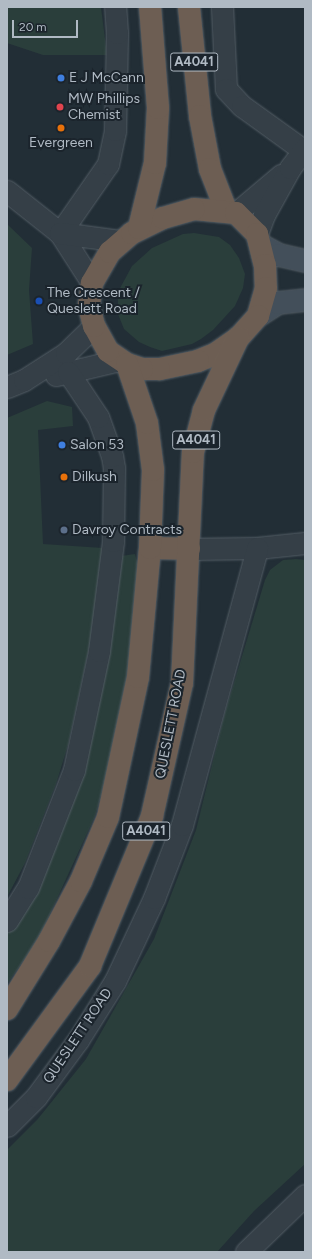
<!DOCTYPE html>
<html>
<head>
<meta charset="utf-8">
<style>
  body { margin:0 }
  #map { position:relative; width:312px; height:1259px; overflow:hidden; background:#222e36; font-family:Figtree,sans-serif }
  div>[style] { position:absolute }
  .green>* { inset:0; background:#2a3e3b }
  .roads { filter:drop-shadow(0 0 1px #535d65) drop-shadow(0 0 1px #535d65) }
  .street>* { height:21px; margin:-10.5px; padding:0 10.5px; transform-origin:10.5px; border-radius:10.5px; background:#353f47 }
  .secondary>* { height:22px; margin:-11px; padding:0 11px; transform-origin:11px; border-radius:11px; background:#434f5a }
  .highway>* { height:22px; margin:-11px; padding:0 11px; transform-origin:11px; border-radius:11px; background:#6d5e53 }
  .dots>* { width:11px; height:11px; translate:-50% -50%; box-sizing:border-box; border:2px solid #1b242c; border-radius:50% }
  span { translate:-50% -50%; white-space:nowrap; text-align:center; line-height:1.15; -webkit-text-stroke:4px #1b242c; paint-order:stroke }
  .shield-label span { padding:1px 3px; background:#1b242c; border:1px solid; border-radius:3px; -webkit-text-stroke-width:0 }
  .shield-label { font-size:13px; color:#b0bac4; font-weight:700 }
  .poi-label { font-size:14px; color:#b0bac4 }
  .left { translate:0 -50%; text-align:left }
  .street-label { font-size:14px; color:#b0bac4 }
  .frame { position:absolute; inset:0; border:8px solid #b0bac4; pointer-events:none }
  .scale { position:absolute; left:12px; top:20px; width:66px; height:18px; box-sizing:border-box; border:2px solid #b0bac4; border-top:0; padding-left:5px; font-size:12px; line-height:14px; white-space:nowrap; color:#b0bac4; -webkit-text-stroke:3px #1b242c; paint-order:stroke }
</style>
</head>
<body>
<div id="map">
  <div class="green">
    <div style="clip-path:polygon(7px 7px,101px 7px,107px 55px,43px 55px,7px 43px)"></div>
    <div style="clip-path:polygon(7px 224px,32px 248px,29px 290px,33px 344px,7px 355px)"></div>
    <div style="clip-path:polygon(194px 233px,219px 237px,230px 245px,239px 258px,245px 274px,243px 288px,235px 306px,213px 330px,201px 339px,192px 344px,162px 351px,150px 347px,139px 342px,124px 329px,118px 314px,118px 292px,132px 266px,152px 248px,183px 234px)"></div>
    <div style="clip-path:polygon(47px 401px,72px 407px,73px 426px,38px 430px,43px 544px,103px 548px,94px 625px,68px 745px,56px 784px,25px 863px,7px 897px,7px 418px)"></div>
    <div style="clip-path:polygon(135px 554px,140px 574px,124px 716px,95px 816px,38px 940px,7px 984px,7px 935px,36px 888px,62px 829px,103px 687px,121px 556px)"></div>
    <div style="clip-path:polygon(296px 559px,305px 560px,305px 1164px,254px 1211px,217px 1252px,7px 1252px,7px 1150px,37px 1120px,86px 1059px,154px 939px,196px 830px,224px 716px,265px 580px,270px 570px,283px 560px)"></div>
  </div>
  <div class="roads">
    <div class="street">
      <div style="left:222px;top:7px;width:82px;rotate:87.2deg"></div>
      <div style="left:226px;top:89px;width:23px;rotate:47deg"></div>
      <div style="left:242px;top:106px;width:75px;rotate:35.8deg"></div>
      <div style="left:7px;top:191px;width:68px;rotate:38.4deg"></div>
      <div style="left:60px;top:233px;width:59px;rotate:57.4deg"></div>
      <div style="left:236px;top:213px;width:59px;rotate:-40.2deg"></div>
      <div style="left:60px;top:233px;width:84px;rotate:-55.2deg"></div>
      <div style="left:108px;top:164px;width:35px;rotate:-78deg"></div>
      <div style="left:115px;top:130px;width:97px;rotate:-88.8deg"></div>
      <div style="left:117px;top:33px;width:26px;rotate:-94deg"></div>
      <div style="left:60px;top:233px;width:62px;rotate:7.5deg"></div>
      <div style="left:257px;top:234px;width:20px;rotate:-70deg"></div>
      <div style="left:264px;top:215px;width:54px;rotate:-61deg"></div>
      <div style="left:290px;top:168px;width:25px;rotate:-53deg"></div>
      <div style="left:56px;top:375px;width:65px;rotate:-13.4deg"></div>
      <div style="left:7px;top:387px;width:18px;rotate:-22deg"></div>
      <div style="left:24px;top:380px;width:50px;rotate:-32.7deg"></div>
      <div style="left:66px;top:353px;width:39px;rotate:-44deg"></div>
      <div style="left:189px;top:549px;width:68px;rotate:-0.8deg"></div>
      <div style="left:257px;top:548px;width:48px;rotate:-5.9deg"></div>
      <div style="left:7px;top:921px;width:39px;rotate:-58deg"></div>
      <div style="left:28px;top:888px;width:127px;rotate:-68.7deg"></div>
      <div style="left:74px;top:770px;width:122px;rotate:-78.1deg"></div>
      <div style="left:99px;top:651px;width:111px;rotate:-82.7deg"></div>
      <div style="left:113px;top:541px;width:73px;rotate:-89.2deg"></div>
      <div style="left:114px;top:468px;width:12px;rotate:-99deg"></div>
      <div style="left:112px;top:456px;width:41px;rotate:-109.7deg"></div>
      <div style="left:98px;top:417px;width:54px;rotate:-123.7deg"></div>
      <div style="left:7px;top:1126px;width:41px;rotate:-45deg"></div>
      <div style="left:36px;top:1097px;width:71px;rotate:-53.6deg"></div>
      <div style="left:78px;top:1040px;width:70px;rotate:-57.9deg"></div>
      <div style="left:115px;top:981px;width:92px;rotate:-64.8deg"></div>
      <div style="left:154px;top:898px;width:78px;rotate:-69deg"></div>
      <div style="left:182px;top:825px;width:287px;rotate:-74.8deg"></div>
      <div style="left:246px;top:1252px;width:82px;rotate:-44deg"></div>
    </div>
    <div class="secondary">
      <div style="left:261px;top:245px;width:21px;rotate:29deg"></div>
      <div style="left:279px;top:255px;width:27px;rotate:13deg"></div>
      <div style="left:258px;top:316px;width:24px;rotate:-33deg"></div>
      <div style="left:278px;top:303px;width:27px;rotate:-6deg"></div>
    </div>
    <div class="highway">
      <div style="left:189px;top:7px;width:110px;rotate:84.2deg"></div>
      <div style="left:200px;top:116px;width:54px;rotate:79.3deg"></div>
      <div style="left:210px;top:169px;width:44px;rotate:68.7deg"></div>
      <div style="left:194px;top:209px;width:42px;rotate:5.4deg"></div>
      <div style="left:236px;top:213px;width:30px;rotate:45deg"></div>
      <div style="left:257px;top:234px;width:32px;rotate:76deg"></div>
      <div style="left:265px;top:265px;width:23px;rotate:88deg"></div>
      <div style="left:266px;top:288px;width:29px;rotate:106deg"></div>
      <div style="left:258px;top:316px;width:30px;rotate:132deg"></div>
      <div style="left:238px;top:338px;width:28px;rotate:145deg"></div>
      <div style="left:215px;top:354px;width:18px;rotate:158deg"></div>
      <div style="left:198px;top:361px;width:40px;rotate:168deg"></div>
      <div style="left:159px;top:369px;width:17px;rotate:180deg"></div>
      <div style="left:142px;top:369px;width:16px;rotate:-162deg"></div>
      <div style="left:127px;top:364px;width:23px;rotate:-146deg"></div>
      <div style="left:108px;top:351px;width:29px;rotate:-119deg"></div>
      <div style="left:94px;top:326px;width:21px;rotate:-104deg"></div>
      <div style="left:89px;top:306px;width:23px;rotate:-83deg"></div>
      <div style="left:92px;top:283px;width:36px;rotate:-60deg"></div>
      <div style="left:110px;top:252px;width:29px;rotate:-41deg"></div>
      <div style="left:132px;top:233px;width:34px;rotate:-26deg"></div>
      <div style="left:163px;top:218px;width:32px;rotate:-16deg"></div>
      <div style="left:139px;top:228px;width:67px;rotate:-76.2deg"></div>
      <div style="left:155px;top:163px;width:55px;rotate:-86.9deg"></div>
      <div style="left:158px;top:108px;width:101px;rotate:-94.5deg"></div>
      <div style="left:150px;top:548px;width:39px;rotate:1deg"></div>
      <div style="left:7px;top:1009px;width:80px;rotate:-58.3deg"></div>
      <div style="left:49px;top:941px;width:68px;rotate:-61.9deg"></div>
      <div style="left:81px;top:881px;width:69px;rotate:-67.1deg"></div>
      <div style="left:108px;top:817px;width:143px;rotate:-77.9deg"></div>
      <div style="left:138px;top:677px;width:130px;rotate:-84.7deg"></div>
      <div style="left:150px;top:548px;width:78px;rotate:-87.8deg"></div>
      <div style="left:153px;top:470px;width:47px;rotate:-97.3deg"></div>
      <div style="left:147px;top:423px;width:62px;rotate:-108.7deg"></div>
      <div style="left:7px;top:1080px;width:141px;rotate:-53.9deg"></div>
      <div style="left:90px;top:966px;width:162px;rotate:-67.5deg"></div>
      <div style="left:152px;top:816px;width:136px;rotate:-77.3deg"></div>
      <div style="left:182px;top:683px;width:231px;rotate:-87.3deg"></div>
      <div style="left:193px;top:452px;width:43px;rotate:-75.3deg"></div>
      <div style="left:204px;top:410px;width:80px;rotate:-64.7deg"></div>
    </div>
  </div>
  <div class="dots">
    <div style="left:61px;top:78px;background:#3f7fe0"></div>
    <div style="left:60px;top:107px;background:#e0444e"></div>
    <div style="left:61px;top:128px;background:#e8710a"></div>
    <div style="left:39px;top:301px;background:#1a4fb4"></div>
    <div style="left:62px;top:445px;background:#3f7fe0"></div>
    <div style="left:64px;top:477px;background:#e8710a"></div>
    <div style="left:64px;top:530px;background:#5c6f8a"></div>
  </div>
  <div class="shield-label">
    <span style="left:194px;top:62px">A4041</span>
    <span style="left:196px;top:440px">A4041</span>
    <span style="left:146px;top:831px">A4041</span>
  </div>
  <div class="poi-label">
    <span class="left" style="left:69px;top:78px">E J McCann</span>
    <span class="left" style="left:68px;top:107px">MW Phillips<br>Chemist</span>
    <span style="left:61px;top:143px">Evergreen</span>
    <span class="left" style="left:47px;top:301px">The Crescent /<br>Queslett Road</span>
    <span class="left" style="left:70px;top:445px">Salon 53</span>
    <span class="left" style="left:72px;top:477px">Dilkush</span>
    <span class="left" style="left:72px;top:530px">Davroy Contracts</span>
  </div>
  <div class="street-label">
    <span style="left:171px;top:724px;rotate:-79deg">QUESLETT ROAD</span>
    <span style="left:78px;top:1036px;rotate:-56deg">QUESLETT ROAD</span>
  </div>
  <div class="frame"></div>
  <div class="scale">20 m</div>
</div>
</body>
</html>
